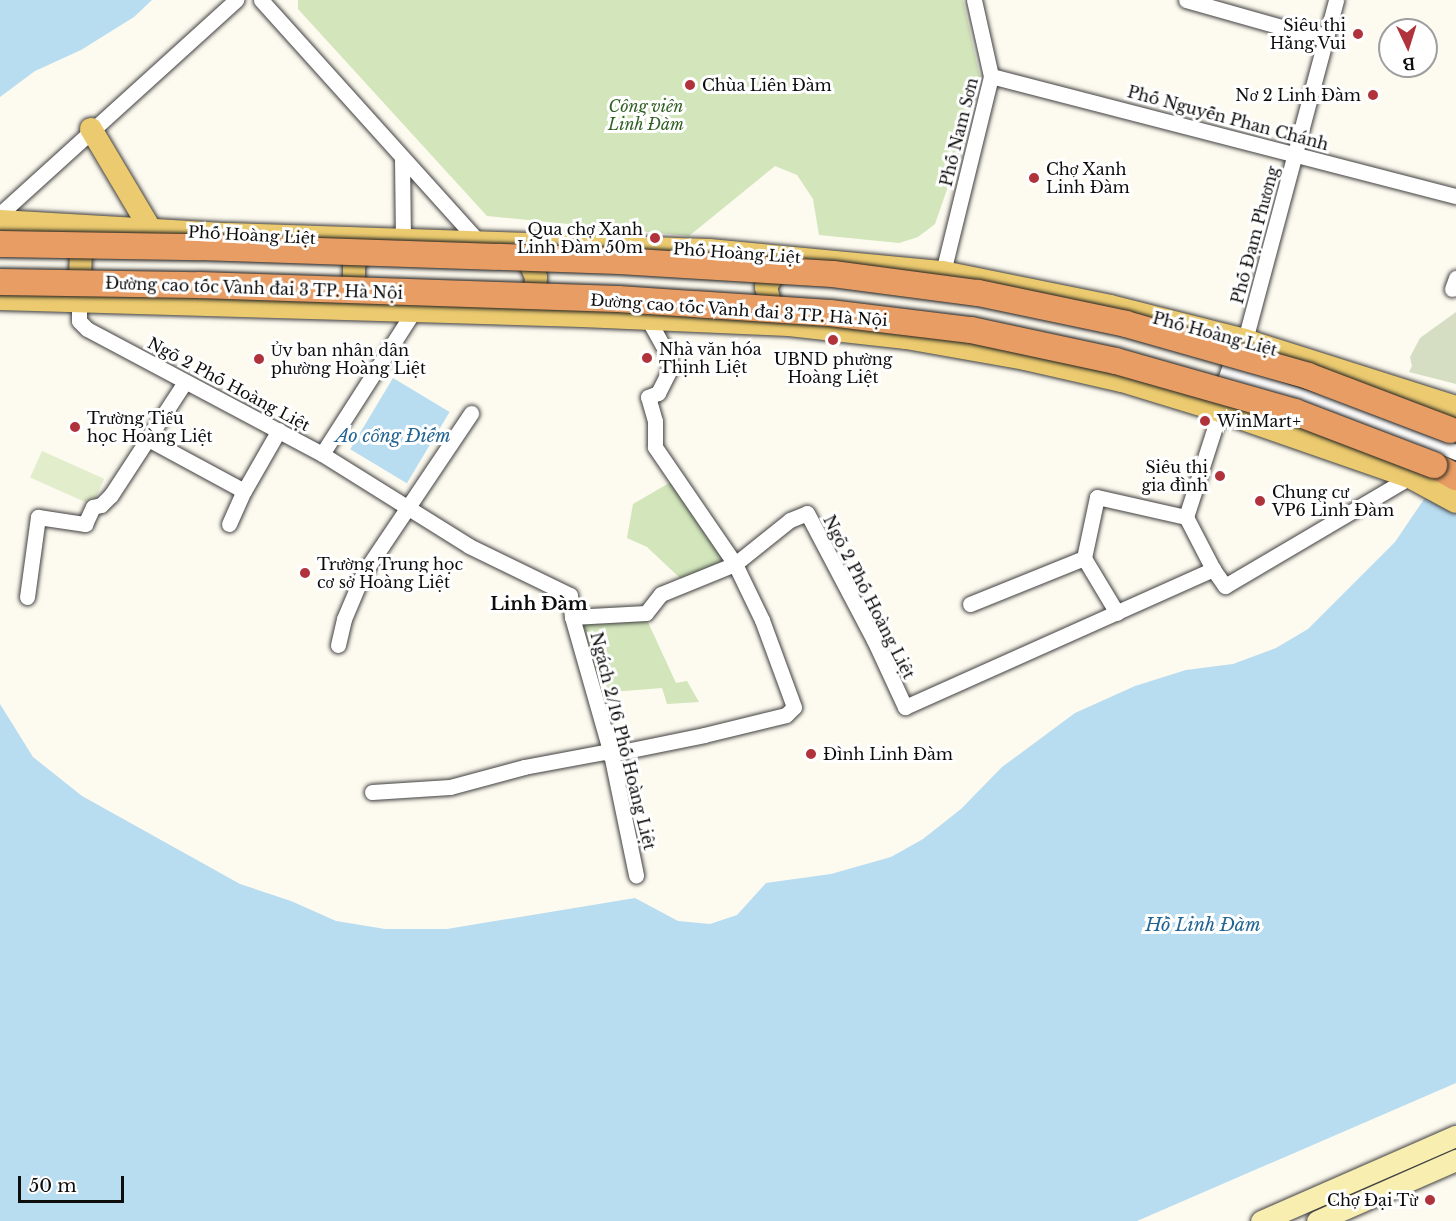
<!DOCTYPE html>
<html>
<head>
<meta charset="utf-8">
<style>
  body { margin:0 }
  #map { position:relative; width:1456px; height:1221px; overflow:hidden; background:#fdfaef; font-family:"Libre Baskerville",serif }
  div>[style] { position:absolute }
  .green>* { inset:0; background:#d2e5bb }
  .cemetery>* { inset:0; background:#d5dec2 }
  .pitch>* { inset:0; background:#e2edcc; transform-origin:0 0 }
  .water>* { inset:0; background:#b8dcf0; transform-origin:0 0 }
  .roads { filter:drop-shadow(0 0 2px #404040) drop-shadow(0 0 2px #404040) }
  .street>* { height:15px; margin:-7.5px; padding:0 7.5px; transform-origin:7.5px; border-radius:7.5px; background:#fff }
  .secondary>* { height:21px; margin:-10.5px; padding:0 10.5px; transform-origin:10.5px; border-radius:10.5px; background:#f8eeb0 }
  .primary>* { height:22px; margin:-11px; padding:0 11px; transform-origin:11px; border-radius:11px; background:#eccb70 }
  .highway>* { height:26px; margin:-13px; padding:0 13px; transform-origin:13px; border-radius:13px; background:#e79d63 }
  .bridges { filter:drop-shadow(0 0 2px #1e1e1e) drop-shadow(0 0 2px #1e1e1e) }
  .highway-bridge>* { height:26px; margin:-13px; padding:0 13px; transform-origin:13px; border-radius:13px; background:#e79d63 }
  .dots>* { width:16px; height:16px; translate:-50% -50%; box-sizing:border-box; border:3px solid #fff; border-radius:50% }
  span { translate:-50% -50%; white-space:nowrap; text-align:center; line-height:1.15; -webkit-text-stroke:6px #fff; paint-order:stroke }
  .poi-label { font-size:16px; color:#0d0d0d }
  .right { translate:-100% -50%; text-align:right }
  .left { translate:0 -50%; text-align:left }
  .park-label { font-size:16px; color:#315f23; font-style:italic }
  .street-label { font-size:16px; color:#0d0d0d }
  .water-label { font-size:18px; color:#226493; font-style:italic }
  .neighbourhood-label { font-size:18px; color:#0d0d0d; font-weight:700 }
  .north { position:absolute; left:1378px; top:18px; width:60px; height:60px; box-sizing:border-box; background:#fff; border:2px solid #9e9e9e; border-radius:50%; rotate:176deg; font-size:16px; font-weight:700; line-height:24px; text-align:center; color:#0d0d0d }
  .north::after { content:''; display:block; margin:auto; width:21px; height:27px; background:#b0323b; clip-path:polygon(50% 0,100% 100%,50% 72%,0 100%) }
  .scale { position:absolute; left:18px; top:1176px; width:106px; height:27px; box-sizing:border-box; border:3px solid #0d0d0d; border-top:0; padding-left:8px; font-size:18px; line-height:21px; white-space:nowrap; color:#0d0d0d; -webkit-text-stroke:4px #fff; paint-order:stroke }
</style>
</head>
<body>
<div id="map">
  <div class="green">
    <div style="clip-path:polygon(298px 0,963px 0,980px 77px,961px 149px,935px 224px,918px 237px,899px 243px,819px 235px,813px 199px,797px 175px,775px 166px,689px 236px,487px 216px,298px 9px)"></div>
    <div style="clip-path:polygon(671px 482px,724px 557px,724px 562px,681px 579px,647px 547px,627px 538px,633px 504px)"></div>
    <div style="clip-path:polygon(646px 618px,676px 683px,687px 681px,699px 702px,667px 704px,662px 688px,599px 693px,576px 623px)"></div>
  </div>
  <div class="cemetery">
    <div style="clip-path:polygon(1456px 312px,1456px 384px,1409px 372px,1412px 366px,1410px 357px,1420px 338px)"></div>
  </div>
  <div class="pitch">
    <div style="left:42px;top:451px;width:68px;height:29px;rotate:24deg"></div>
  </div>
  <div class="water">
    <div style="clip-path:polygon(0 0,152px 0,134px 17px,81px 50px,35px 71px,0 97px)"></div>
    <div style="left:393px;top:378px;width:66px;height:83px;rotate:31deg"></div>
    <div style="clip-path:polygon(1456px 452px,1456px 1083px,1137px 1221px,0 1221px,0 704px,33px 757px,82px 796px,240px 884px,291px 901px,336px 921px,385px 929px,447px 929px,635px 898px,678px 921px,710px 924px,737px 915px,766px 883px,831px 874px,891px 857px,923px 839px,961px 809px,1002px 767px,1075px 713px,1135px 686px,1186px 670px,1233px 664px,1276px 648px,1308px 629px,1395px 542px)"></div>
  </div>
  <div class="roads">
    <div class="street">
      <div style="left:261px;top:0;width:327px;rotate:48deg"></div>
      <div style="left:1186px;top:0;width:147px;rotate:15.8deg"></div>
      <div style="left:991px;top:76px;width:480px;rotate:14.5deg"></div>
      <div style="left:402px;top:158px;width:83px;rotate:89.3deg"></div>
      <div style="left:0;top:214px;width:319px;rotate:-42.2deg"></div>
      <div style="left:943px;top:272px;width:202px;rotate:-76.2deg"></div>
      <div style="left:991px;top:76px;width:78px;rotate:-102.6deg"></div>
      <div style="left:1452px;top:289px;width:12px;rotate:-70deg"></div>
      <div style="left:79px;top:300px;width:21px;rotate:90deg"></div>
      <div style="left:79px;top:321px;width:11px;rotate:45deg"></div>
      <div style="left:87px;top:329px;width:266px;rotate:28deg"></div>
      <div style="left:322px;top:454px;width:173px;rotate:32deg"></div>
      <div style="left:469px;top:546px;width:112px;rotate:25.9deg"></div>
      <div style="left:570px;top:595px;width:22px;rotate:85deg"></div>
      <div style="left:572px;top:617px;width:74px;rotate:-3.1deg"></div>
      <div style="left:646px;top:613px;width:24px;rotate:-52deg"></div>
      <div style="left:661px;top:594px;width:80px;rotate:-22.1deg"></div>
      <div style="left:735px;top:564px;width:70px;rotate:-38.7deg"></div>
      <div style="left:790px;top:520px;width:18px;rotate:-22deg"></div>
      <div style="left:807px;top:513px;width:144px;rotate:62.2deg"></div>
      <div style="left:874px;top:640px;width:74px;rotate:65.2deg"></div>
      <div style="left:905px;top:707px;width:338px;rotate:-24.1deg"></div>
      <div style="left:1213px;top:569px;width:21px;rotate:55deg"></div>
      <div style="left:1225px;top:586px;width:215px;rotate:-30.5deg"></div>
      <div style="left:1239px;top:376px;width:128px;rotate:17.7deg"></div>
      <div style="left:1361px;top:415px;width:102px;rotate:21.3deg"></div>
      <div style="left:1219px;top:397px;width:52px;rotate:-70.9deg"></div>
      <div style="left:1230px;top:400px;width:50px;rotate:-70.1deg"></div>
      <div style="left:1247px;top:353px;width:13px;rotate:-99deg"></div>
      <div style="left:1245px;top:340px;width:352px;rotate:-75deg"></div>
      <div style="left:148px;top:439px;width:109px;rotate:28.4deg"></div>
      <div style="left:322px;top:454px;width:169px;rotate:-57.3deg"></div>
      <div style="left:229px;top:524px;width:36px;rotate:-66deg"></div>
      <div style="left:244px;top:491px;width:70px;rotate:-60.2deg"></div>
      <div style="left:1084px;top:558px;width:64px;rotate:59deg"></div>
      <div style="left:1213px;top:569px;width:59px;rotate:-117.4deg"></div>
      <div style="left:1186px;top:517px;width:111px;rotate:-72.2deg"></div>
      <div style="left:27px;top:597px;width:81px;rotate:-82.2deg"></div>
      <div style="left:38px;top:517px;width:48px;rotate:8.5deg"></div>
      <div style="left:85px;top:524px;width:19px;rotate:-65deg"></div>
      <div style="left:93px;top:507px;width:8px;rotate:-14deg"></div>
      <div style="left:101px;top:505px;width:14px;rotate:-45deg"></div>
      <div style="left:111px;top:495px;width:135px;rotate:-56.8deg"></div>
      <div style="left:970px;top:604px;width:123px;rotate:-22deg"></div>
      <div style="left:1084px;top:558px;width:62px;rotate:-78deg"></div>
      <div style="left:1097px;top:497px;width:91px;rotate:12.7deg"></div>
      <div style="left:572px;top:617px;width:142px;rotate:74.1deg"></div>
      <div style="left:611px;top:754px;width:124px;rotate:78.3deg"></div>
      <div style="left:338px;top:645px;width:27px;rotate:-77deg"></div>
      <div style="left:344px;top:619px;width:49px;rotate:-67.1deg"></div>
      <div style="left:363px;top:574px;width:194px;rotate:-56.1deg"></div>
      <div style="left:372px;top:792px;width:78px;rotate:-3.7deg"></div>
      <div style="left:450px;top:787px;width:77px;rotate:-15.1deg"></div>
      <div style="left:524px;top:767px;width:81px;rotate:-10.6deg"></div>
      <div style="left:604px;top:752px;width:7px;rotate:16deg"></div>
      <div style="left:611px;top:754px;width:95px;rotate:-11.5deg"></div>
      <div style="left:704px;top:735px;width:84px;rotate:-13.7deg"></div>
      <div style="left:786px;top:715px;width:11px;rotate:-45deg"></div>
      <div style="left:794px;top:707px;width:93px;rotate:-110.2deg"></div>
      <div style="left:762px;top:620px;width:62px;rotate:-115.7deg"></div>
      <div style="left:735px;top:564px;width:142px;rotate:-124.4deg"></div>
      <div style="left:655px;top:447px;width:26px;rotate:-90deg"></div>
      <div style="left:655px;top:421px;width:25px;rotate:-106deg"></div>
      <div style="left:648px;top:397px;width:11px;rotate:-22deg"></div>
      <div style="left:658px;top:393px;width:27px;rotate:-63deg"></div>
      <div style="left:670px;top:369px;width:12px;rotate:-95deg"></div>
      <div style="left:669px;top:357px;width:43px;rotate:-118.9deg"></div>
    </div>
    <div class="secondary">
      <div style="left:1261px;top:1221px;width:213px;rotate:-23.6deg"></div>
      <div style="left:1317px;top:1221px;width:152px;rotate:-23.7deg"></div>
    </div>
    <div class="primary">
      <div style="left:91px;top:129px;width:117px;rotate:59.3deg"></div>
      <div style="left:0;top:221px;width:228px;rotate:3.3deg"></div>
      <div style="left:228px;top:234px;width:481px;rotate:1.9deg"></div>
      <div style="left:709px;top:250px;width:235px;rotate:5.4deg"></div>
      <div style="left:943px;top:272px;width:170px;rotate:11.5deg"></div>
      <div style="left:1110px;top:306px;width:139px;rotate:14.1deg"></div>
      <div style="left:1245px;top:340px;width:221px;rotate:17.6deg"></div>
      <div style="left:518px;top:247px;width:13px;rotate:45deg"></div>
      <div style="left:527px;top:256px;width:23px;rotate:67deg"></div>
      <div style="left:536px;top:277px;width:14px;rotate:94deg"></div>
      <div style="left:535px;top:291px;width:22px;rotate:124deg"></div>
      <div style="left:0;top:299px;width:582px;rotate:1.67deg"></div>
      <div style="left:582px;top:316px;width:207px;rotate:2.5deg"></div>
      <div style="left:789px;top:325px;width:118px;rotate:6.3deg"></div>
      <div style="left:906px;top:338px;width:121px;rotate:10deg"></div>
      <div style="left:1025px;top:359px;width:99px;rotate:12.8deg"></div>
      <div style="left:1122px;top:381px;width:102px;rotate:17deg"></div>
      <div style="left:1220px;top:411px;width:201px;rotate:19.2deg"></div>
      <div style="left:1410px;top:477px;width:52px;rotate:28.5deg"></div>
      <div style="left:79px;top:300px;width:73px;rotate:-87.6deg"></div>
      <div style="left:366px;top:305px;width:22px;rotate:-122deg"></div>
      <div style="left:354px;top:286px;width:20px;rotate:-90deg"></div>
      <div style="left:354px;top:266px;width:11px;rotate:-68deg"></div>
      <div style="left:358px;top:256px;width:21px;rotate:-51deg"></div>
      <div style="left:784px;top:321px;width:20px;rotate:-131deg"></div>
      <div style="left:771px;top:306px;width:20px;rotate:-105deg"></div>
      <div style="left:766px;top:287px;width:22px;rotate:-60deg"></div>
      <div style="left:777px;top:268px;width:13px;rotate:-32deg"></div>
    </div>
    <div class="highway">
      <div style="left:1434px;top:465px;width:25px;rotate:29deg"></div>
    </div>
  </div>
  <div class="bridges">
    <div class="highway-bridge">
      <div style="left:0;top:244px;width:200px;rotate:0.9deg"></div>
      <div style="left:200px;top:247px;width:419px;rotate:1.9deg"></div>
      <div style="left:619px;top:261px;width:214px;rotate:3.5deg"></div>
      <div style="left:833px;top:274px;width:146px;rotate:7.5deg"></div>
      <div style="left:978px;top:293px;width:151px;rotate:11.8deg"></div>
      <div style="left:1126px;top:324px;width:189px;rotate:15.9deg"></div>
      <div style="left:1308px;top:376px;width:152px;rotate:20.8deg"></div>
      <div style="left:0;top:282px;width:199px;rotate:0.9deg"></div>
      <div style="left:199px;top:285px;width:419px;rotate:1.9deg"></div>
      <div style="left:618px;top:299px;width:212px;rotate:3.8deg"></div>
      <div style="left:830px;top:313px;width:142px;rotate:6.9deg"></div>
      <div style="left:971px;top:330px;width:148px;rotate:12.1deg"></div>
      <div style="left:1116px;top:361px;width:186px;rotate:15.9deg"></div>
      <div style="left:1295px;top:412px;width:149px;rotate:20.9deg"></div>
    </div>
  </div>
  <div class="dots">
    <div style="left:1358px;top:34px;background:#b0323b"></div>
    <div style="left:690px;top:85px;background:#b0323b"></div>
    <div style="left:1373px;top:95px;background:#b0323b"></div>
    <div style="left:1034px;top:178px;background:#b0323b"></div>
    <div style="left:655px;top:238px;background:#b0323b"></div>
    <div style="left:833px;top:340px;background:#b0323b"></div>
    <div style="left:647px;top:358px;background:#b0323b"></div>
    <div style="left:259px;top:359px;background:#b0323b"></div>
    <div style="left:1205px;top:421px;background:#b0323b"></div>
    <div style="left:75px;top:427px;background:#b0323b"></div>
    <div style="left:1220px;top:476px;background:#b0323b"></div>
    <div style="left:1260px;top:501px;background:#b0323b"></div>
    <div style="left:305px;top:573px;background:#b0323b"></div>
    <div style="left:811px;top:754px;background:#b0323b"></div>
    <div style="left:1430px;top:1200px;background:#b0323b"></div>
  </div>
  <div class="poi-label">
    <span class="right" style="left:1346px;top:34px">Siêu thị<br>Hằng Vui</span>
    <span class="left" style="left:702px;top:85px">Chùa Liên Đàm</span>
    <span class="right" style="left:1361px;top:95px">Nơ 2 Linh Đàm</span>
    <span class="left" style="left:1046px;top:178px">Chợ Xanh<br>Linh Đàm</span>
    <span class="right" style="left:643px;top:238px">Qua chợ Xanh<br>Linh Đàm 50m</span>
    <span class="left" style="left:659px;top:358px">Nhà văn hóa<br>Thịnh Liệt</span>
    <span class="left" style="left:271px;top:359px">Ủy ban nhân dân<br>phường Hoàng Liệt</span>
    <span style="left:833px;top:368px">UBND phường<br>Hoàng Liệt</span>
    <span class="left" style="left:87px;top:427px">Trường Tiểu<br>học Hoàng Liệt</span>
    <span class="left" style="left:1217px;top:421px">WinMart+</span>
    <span class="right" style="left:1208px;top:476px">Siêu thị<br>gia đình</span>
    <span class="left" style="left:1272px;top:501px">Chung cư<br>VP6 Linh Đàm</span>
    <span class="left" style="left:317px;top:573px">Trường Trung học<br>cơ sở Hoàng Liệt</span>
    <span class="left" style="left:823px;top:754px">Đình Linh Đàm</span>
    <span class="right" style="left:1418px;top:1200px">Chợ Đại Từ</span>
  </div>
  <div class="park-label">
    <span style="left:646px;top:115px">Công viên<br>Linh Đàm</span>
  </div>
  <div class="street-label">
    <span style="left:1228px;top:118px;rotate:15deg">Phố Nguyễn Phan Chánh</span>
    <span style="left:959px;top:132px;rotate:-76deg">Phố Nam Sơn</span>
    <span style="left:252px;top:235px;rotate:3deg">Phố Hoàng Liệt</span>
    <span style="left:1255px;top:235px;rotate:-75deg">Phố Đạm Phương</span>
    <span style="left:737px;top:253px;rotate:4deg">Phố Hoàng Liệt</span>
    <span style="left:254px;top:288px;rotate:2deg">Đường cao tốc Vành đai 3 TP. Hà Nội</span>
    <span style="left:739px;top:310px;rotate:4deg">Đường cao tốc Vành đai 3 TP. Hà Nội</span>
    <span style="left:1215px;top:334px;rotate:15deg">Phố Hoàng Liệt</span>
    <span style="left:229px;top:384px;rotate:28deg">Ngõ 2 Phố Hoàng Liệt</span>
    <span style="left:869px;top:597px;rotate:63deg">Ngõ 2 Phố Hoàng Liệt</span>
    <span style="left:623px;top:741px;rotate:76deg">Ngách 2/16 Phố Hoàng Liệt</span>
  </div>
  <div class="water-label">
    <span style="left:393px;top:436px">Ao cổng Điếm</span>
    <span style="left:1203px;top:925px">Hồ Linh Đàm</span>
  </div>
  <div class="neighbourhood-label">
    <span style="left:539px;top:604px">Linh Đàm</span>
  </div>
  <div class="north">B</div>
  <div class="scale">50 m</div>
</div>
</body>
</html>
